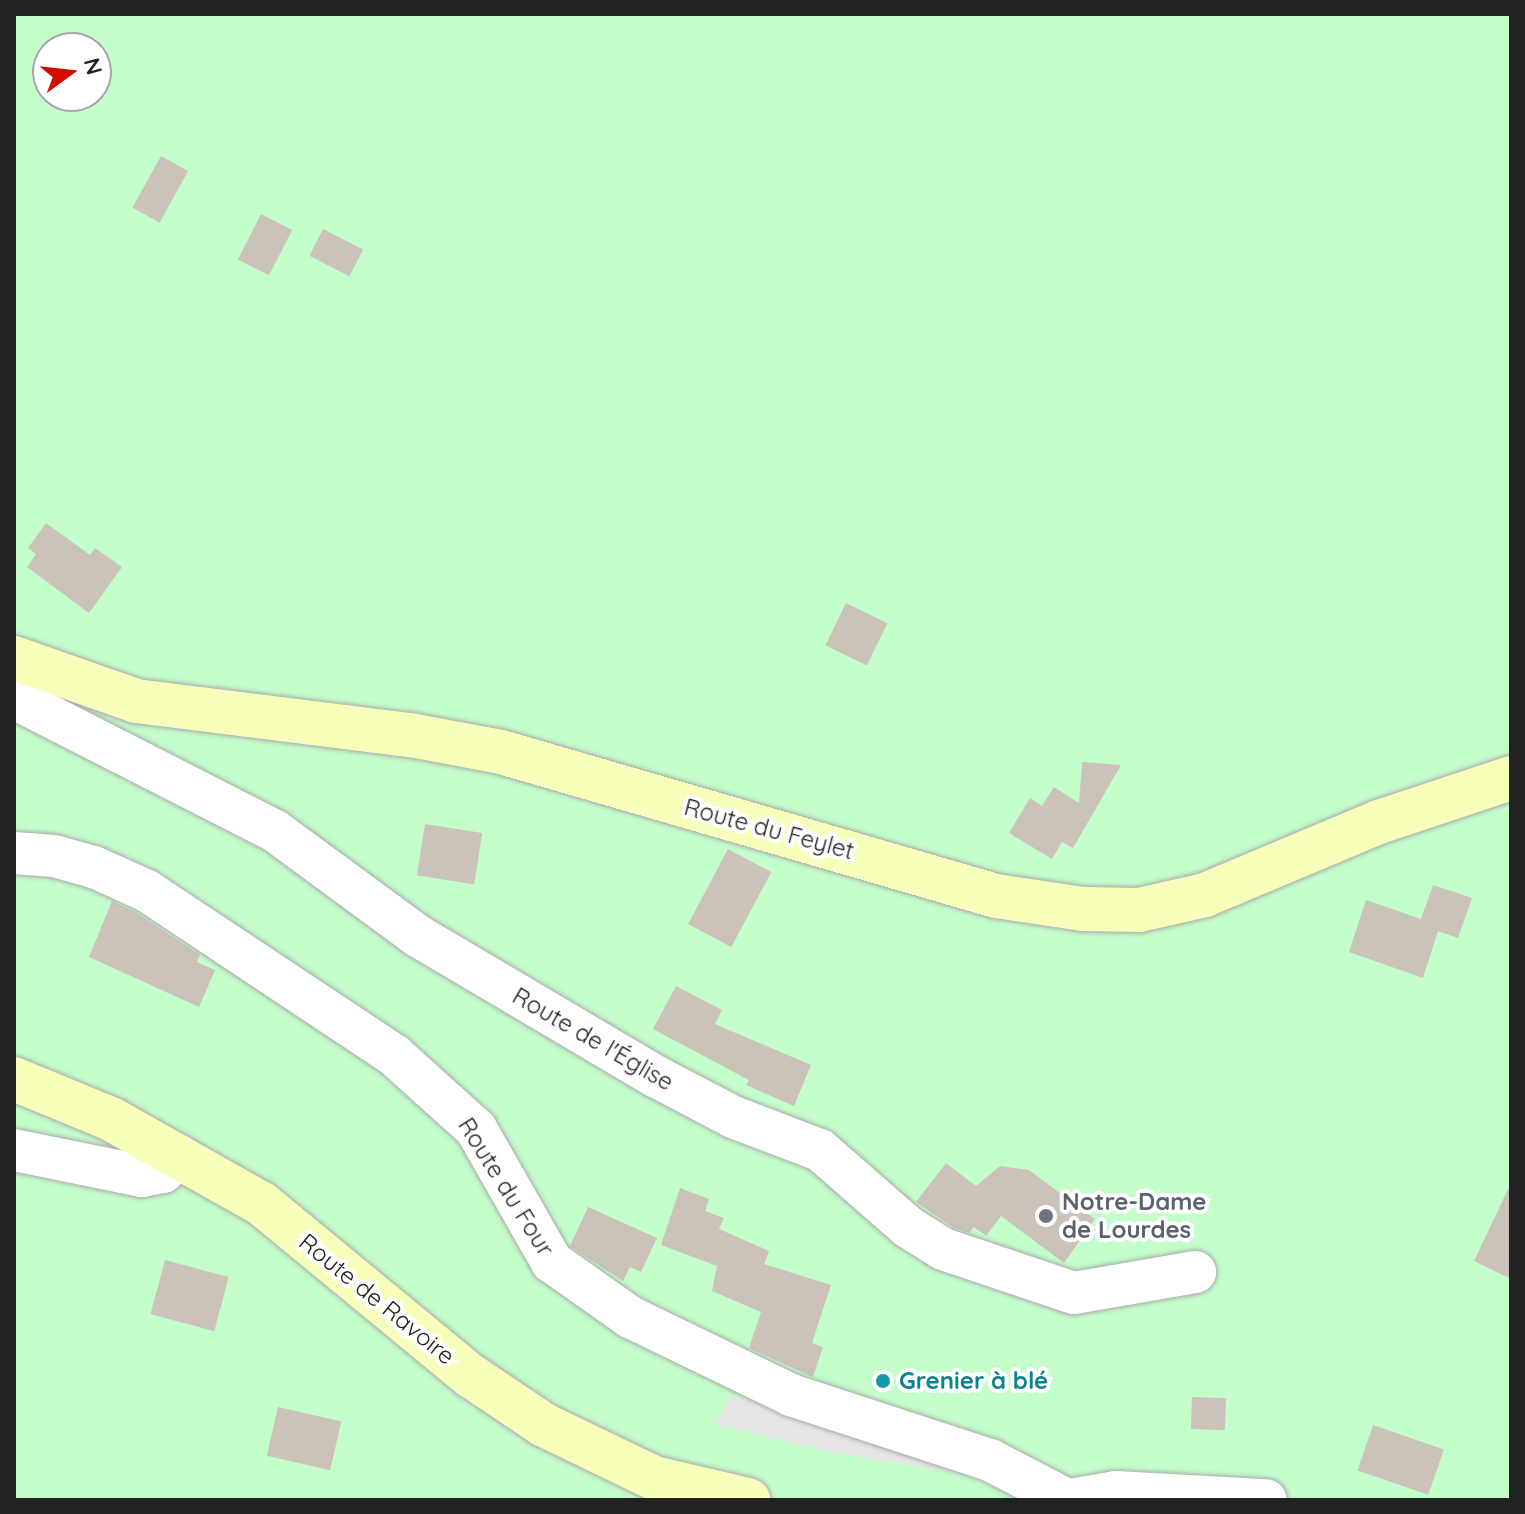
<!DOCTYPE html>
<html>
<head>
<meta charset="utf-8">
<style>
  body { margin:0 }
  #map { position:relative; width:1525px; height:1514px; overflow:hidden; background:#f3f0e8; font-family:Quicksand,sans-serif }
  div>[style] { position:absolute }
  .park>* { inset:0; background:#c3fecb }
  .parking>* { inset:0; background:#e6e6e6 }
  .building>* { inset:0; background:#cbc3ba; transform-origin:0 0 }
  .roads { filter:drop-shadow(0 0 2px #a9a9a9) drop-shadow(0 0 2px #a9a9a9) }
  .street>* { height:42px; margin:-21px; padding:0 21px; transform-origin:21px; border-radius:21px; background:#fff }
  .secondary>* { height:44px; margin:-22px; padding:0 22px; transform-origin:22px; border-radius:22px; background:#f8ffba }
  .dots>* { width:22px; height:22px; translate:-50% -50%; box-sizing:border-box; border:4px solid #fff; border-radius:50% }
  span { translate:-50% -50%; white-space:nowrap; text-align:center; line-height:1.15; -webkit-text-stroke:8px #fff; paint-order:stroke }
  .street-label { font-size:24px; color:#222 }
  .worship-label { font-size:24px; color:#5b616d; font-weight:700 }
  .left { translate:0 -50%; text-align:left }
  .culture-label { font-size:24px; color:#0d838f; font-weight:700 }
  .frame { position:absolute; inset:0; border:16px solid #222; pointer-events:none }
  .north { position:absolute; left:32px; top:32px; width:80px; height:80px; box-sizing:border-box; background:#fff; border:2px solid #a7a7a7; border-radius:50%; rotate:75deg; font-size:22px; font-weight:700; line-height:32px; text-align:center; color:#222 }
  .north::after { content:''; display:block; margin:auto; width:28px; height:36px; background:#d30b00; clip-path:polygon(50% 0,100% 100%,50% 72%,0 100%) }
</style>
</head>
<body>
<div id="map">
  <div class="park">
    <div style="clip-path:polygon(evenodd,14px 14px,1511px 14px,1511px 1500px,14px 1500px,14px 14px,48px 48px,96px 48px,96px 96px,48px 96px,48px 48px)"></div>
  </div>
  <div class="parking">
    <div style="clip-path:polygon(730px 1396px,914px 1443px,968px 1463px,964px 1474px,825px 1451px,714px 1424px)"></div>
  </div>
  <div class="building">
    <div style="left:161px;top:156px;width:31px;height:59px;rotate:29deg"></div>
    <div style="left:261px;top:214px;width:35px;height:51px;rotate:27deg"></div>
    <div style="left:323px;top:229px;width:45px;height:30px;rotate:27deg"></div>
    <div style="clip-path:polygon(46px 523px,90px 555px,95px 548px,122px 567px,89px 613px,27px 567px,36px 554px,28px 548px)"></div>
    <div style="left:846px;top:603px;width:46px;height:47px;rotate:26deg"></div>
    <div style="clip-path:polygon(1082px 762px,1121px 765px,1073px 848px,1062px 842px,1052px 859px,1009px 833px,1030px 798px,1042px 806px,1054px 787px,1079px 803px)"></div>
    <div style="left:425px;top:824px;width:58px;height:52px;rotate:9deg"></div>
    <div style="left:728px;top:849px;width:49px;height:85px;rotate:28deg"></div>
    <div style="clip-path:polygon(1433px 885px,1472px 898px,1458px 938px,1438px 931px,1423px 978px,1349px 952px,1366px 900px,1421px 919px)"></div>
    <div style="clip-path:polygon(112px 901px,135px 912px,200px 955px,197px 962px,215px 970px,199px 1007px,89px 957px)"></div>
    <div style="clip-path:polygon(676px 986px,722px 1010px,715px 1024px,811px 1065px,794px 1106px,746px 1085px,749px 1080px,653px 1029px)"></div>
    <div style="clip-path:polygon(946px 1163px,976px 1186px,1000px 1166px,1029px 1170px,1095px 1219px,1064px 1263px,1001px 1216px,986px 1236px,974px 1227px,969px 1233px,953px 1227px,916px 1202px)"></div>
    <div style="clip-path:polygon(1511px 1183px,1511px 1279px,1474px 1261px)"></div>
    <div style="clip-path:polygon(680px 1188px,709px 1199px,705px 1211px,724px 1218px,719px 1229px,769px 1251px,764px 1264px,831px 1285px,812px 1343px,823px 1347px,813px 1377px,749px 1348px,761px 1312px,712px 1291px,717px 1266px,661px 1245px)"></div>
    <div style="clip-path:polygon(588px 1207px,657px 1238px,641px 1272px,630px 1267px,623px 1281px,570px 1246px)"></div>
    <div style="left:165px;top:1260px;width:66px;height:56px;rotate:15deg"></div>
    <div style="left:1192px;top:1397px;width:34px;height:32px;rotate:2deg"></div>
    <div style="left:278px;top:1407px;width:65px;height:50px;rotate:13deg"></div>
    <div style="left:1373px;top:1425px;width:75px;height:48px;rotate:19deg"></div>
  </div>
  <div class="roads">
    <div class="street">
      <div style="left:14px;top:698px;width:293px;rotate:27deg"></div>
      <div style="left:275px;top:831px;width:177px;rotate:36.3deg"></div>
      <div style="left:418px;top:936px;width:275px;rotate:30.6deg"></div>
      <div style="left:655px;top:1076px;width:88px;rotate:27.7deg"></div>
      <div style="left:733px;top:1117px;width:93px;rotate:20.8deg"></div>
      <div style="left:820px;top:1150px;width:117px;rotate:41.2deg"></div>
      <div style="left:908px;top:1227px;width:41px;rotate:32.2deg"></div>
      <div style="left:943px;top:1249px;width:138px;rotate:18.6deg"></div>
      <div style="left:1074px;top:1293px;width:123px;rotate:-9.8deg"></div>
      <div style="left:14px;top:853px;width:40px;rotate:4.3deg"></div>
      <div style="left:54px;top:856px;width:41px;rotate:15.4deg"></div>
      <div style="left:94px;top:867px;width:58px;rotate:24.4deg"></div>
      <div style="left:147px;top:891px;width:298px;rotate:33.6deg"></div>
      <div style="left:395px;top:1056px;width:109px;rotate:42deg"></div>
      <div style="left:476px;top:1129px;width:153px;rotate:60.3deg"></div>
      <div style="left:552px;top:1262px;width:95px;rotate:35.2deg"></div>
      <div style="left:630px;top:1317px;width:179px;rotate:25.8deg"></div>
      <div style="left:791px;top:1395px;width:209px;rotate:18.1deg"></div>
      <div style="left:990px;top:1460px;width:87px;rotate:27.5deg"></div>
      <div style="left:14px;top:1150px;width:131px;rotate:11.5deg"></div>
      <div style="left:142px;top:1176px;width:21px;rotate:-11deg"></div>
      <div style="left:163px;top:1172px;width:23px;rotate:-43deg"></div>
      <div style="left:1070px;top:1500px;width:47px;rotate:-9.9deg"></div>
      <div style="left:1116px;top:1492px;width:150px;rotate:3.1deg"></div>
    </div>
    <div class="secondary">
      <div style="left:14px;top:658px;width:129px;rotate:19.4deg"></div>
      <div style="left:136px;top:701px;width:282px;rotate:7.1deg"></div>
      <div style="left:416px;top:736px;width:86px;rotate:10.7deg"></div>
      <div style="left:501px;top:752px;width:516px;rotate:16.22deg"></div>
      <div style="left:996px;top:896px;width:88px;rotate:8.5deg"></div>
      <div style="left:1083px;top:909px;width:56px;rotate:1deg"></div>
      <div style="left:1139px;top:910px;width:68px;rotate:-12.8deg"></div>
      <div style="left:1205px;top:895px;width:189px;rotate:-22.8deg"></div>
      <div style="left:1379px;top:822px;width:139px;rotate:-18.4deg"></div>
      <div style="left:14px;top:1079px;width:105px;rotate:22.4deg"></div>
      <div style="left:111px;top:1119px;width:173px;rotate:29.4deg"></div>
      <div style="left:262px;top:1204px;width:271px;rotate:39.5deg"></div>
      <div style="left:471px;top:1376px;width:88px;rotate:33.9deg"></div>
      <div style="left:544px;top:1425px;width:122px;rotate:25.7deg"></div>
      <div style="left:654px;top:1478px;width:97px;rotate:13.2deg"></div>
    </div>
  </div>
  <div class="dots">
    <div style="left:1046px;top:1216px;background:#6b7280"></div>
    <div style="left:883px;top:1381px;background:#0f9aa8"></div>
  </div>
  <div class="street-label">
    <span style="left:769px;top:829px;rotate:15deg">Route du Feylet</span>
    <span style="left:593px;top:1039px;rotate:30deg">Route de l'Église</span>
    <span style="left:506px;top:1187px;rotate:58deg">Route du Four</span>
    <span style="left:377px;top:1299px;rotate:39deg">Route de Ravoire</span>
  </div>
  <div class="worship-label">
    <span class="left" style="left:1062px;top:1216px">Notre-Dame<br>de Lourdes</span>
  </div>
  <div class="culture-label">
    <span class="left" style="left:899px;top:1381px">Grenier à blé</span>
  </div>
  <div class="frame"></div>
  <div class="north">N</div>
</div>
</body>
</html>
